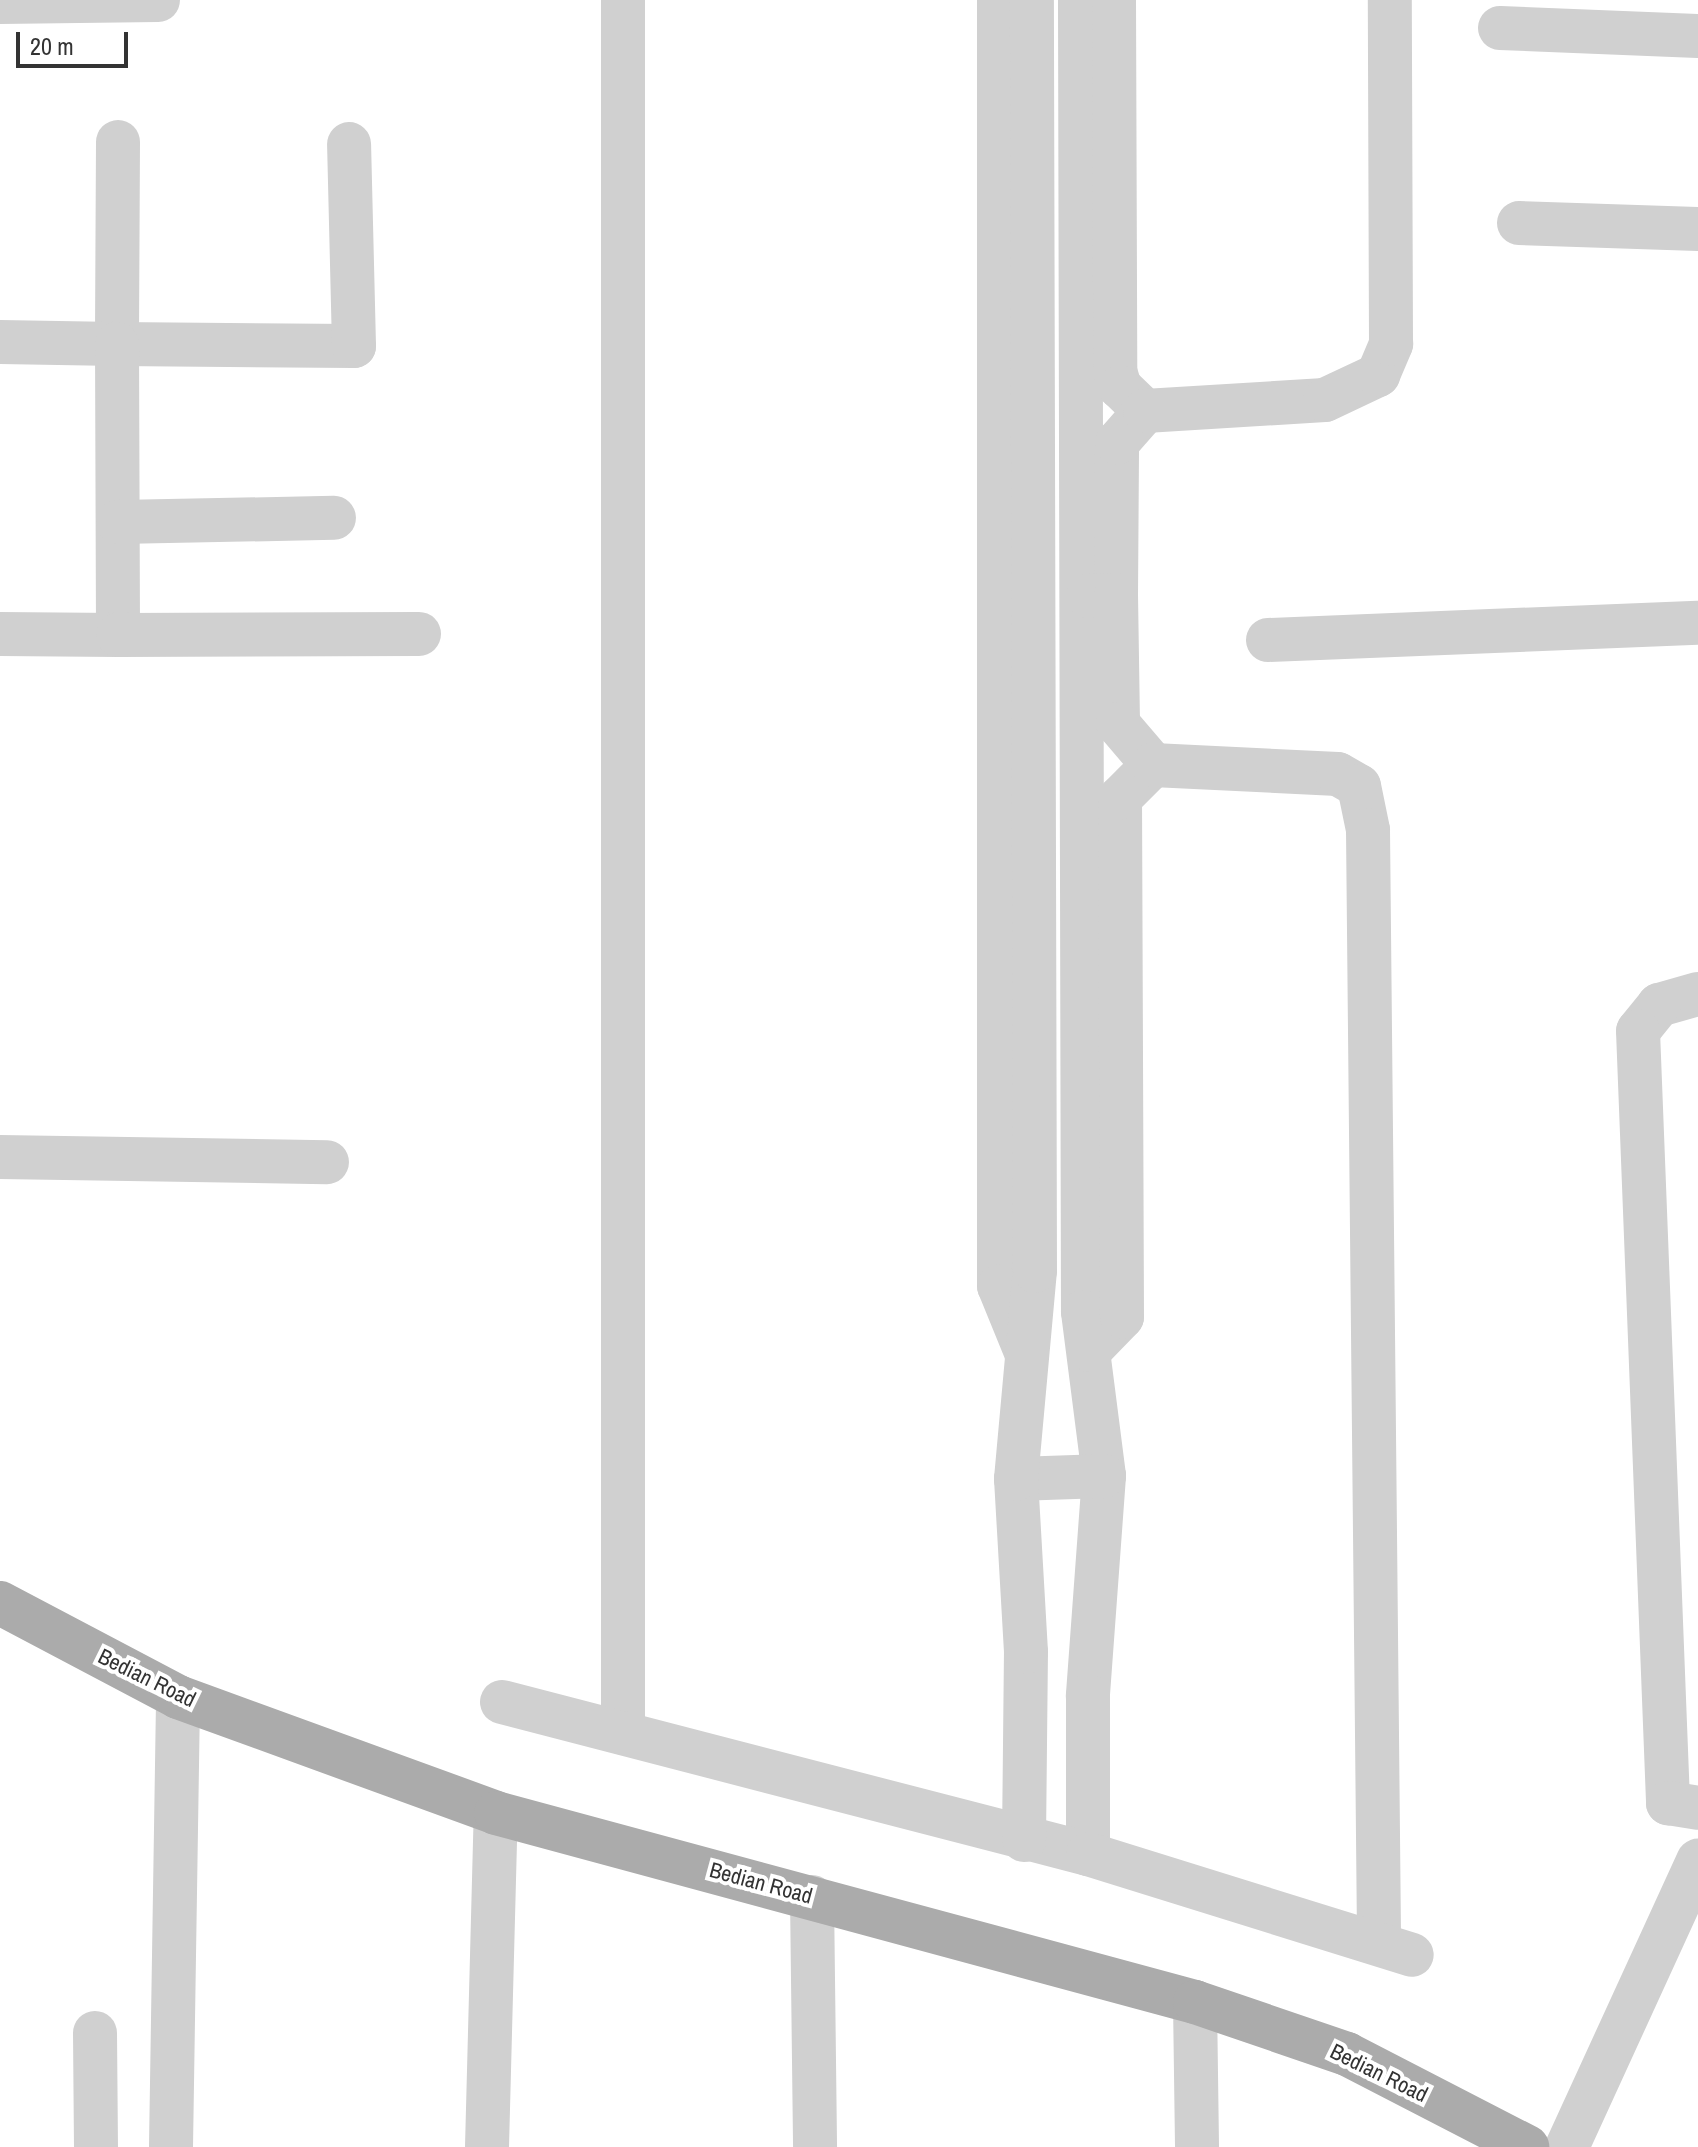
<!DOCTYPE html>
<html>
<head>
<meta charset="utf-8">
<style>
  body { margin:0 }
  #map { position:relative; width:1698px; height:2147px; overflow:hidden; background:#fff; font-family:"Archivo Narrow",sans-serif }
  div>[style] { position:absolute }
  .minor>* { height:44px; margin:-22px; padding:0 22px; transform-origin:22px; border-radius:22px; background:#d0d0d0 }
  .major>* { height:44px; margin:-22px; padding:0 22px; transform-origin:22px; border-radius:22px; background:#ababab }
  span { translate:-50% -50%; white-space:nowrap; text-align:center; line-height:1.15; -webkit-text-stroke:8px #fff; paint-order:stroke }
  .street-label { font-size:22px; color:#333 }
  .scale { position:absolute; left:16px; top:32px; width:112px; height:36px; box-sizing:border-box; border:4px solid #333; border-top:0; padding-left:10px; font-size:24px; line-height:28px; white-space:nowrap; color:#333; -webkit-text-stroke:6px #fff; paint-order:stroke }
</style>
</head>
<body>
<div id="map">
  <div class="minor">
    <div style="left:623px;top:0;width:1733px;rotate:90deg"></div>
    <div style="left:999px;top:0;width:1286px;rotate:90deg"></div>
    <div style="left:999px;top:1286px;width:71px;rotate:67.8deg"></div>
    <div style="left:1080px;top:0;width:1312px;rotate:89.87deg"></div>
    <div style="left:1083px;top:1312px;width:165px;rotate:82.7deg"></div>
    <div style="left:1104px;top:1476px;width:221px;rotate:94.2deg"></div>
    <div style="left:1088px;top:1696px;width:158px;rotate:90deg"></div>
    <div style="left:1114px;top:0;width:371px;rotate:89.8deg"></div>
    <div style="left:1115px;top:371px;width:17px;rotate:73deg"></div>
    <div style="left:1120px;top:387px;width:35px;rotate:44deg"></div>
    <div style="left:0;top:2px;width:158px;rotate:-0.7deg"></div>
    <div style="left:1500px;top:28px;width:198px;rotate:2.3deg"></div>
    <div style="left:118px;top:142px;width:202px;rotate:90.3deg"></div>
    <div style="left:117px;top:344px;width:237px;rotate:0.5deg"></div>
    <div style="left:354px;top:346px;width:202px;rotate:-91.4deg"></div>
    <div style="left:1519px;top:223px;width:179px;rotate:1.9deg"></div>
    <div style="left:0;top:342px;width:117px;rotate:1deg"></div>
    <div style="left:117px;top:344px;width:291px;rotate:89.8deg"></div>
    <div style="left:118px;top:635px;width:118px;rotate:-179.5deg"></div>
    <div style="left:118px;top:522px;width:216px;rotate:-1.1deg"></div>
    <div style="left:1116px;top:595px;width:152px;rotate:-89.6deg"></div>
    <div style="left:1117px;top:443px;width:43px;rotate:-48.8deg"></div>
    <div style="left:1145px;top:411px;width:180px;rotate:-3.5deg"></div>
    <div style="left:1325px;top:400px;width:59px;rotate:-25.3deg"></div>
    <div style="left:1378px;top:375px;width:34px;rotate:-67deg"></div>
    <div style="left:1391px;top:344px;width:344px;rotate:-90.2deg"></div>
    <div style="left:1088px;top:596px;width:28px;rotate:-2deg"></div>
    <div style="left:1116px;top:595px;width:129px;rotate:89.1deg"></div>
    <div style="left:1118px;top:724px;width:54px;rotate:49.5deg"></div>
    <div style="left:118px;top:635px;width:301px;rotate:-0.2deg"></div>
    <div style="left:1268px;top:640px;width:430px;rotate:-2.3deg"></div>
    <div style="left:1698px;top:994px;width:41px;rotate:164.2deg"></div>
    <div style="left:1659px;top:1005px;width:33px;rotate:129deg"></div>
    <div style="left:1638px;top:1031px;width:773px;rotate:87.77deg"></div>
    <div style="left:1668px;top:1803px;width:30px;rotate:9deg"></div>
    <div style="left:0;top:1157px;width:327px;rotate:0.9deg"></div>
    <div style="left:1090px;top:1350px;width:46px;rotate:-45.9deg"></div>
    <div style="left:1122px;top:1317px;width:519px;rotate:-90.22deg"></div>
    <div style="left:1120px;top:798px;width:47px;rotate:-45deg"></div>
    <div style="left:1153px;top:765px;width:185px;rotate:2.8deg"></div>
    <div style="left:1338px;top:774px;width:24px;rotate:30deg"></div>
    <div style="left:1359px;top:786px;width:45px;rotate:78.4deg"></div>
    <div style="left:1368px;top:830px;width:1114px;rotate:89.43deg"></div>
    <div style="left:1016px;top:1479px;width:88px;rotate:-2deg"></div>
    <div style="left:502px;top:1702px;width:605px;rotate:14.54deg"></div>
    <div style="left:1088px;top:1854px;width:339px;rotate:17.3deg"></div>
    <div style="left:1024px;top:1840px;width:188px;rotate:-89.4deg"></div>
    <div style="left:1026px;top:1652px;width:173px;rotate:-93.3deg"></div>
    <div style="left:1016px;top:1479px;width:209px;rotate:-84.8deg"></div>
    <div style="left:1035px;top:1271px;width:1271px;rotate:-90.14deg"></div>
    <div style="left:812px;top:1897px;width:250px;rotate:89.3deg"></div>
    <div style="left:1195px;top:2002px;width:145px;rotate:89.2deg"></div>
    <div style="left:95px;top:2033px;width:114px;rotate:89.5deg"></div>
    <div style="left:171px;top:2147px;width:450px;rotate:-89.1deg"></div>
    <div style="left:487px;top:2147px;width:334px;rotate:-88.5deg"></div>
    <div style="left:1567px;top:2147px;width:315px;rotate:-65.4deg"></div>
  </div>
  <div class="major">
    <div style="left:0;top:1603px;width:201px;rotate:27.8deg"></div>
    <div style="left:178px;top:1697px;width:338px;rotate:20deg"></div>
    <div style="left:496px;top:1813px;width:724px;rotate:15.13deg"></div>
    <div style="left:1195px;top:2002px;width:161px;rotate:18.9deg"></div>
    <div style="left:1347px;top:2054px;width:203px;rotate:27.3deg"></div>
  </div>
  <div class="street-label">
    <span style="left:147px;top:1678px;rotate:26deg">Bedian Road</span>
    <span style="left:761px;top:1883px;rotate:15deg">Bedian Road</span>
    <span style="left:1379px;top:2073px;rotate:26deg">Bedian Road</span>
  </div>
  <div class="scale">20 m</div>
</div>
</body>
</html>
